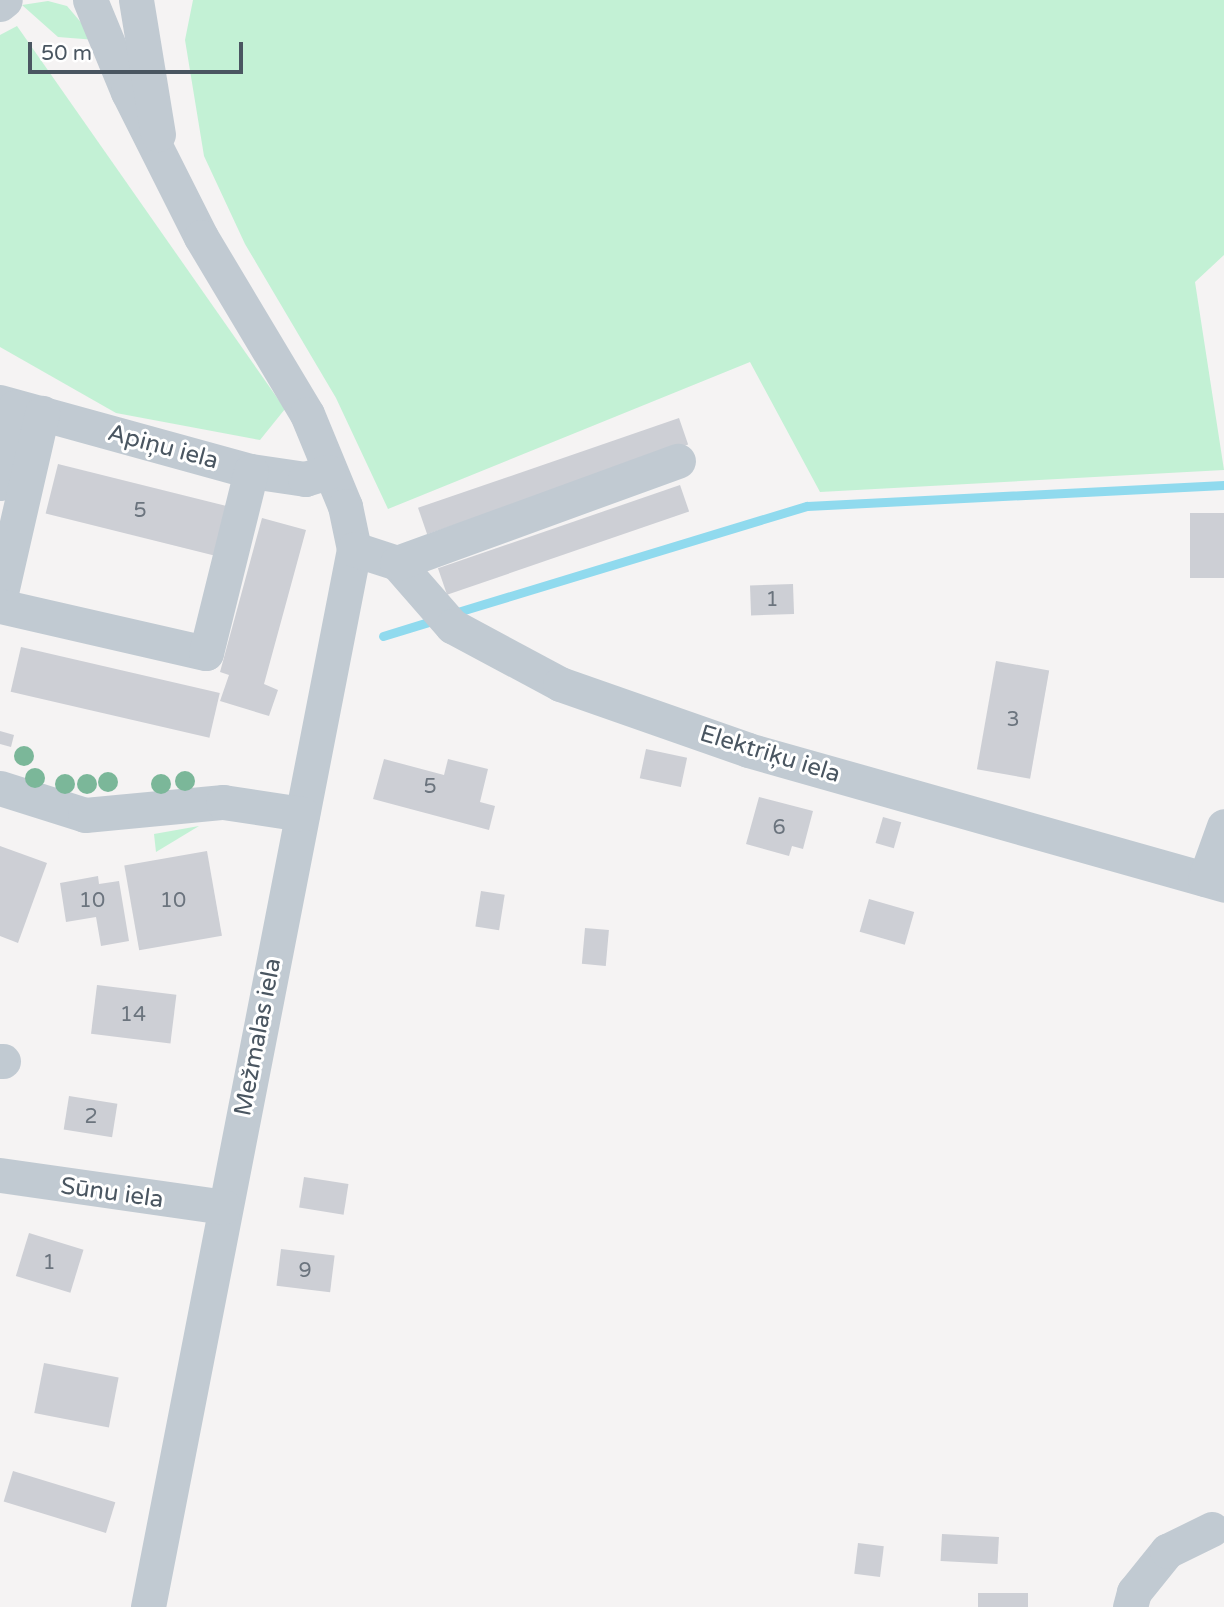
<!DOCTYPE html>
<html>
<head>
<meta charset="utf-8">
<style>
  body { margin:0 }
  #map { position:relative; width:1224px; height:1607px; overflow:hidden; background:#f5f3f3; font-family:"Varela Round",sans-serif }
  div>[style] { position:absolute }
  .green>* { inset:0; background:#c3f1d5 }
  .stream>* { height:9px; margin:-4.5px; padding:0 4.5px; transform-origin:4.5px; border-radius:4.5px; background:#90daee }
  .building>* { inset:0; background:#cdcfd5; transform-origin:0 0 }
  .minor>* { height:35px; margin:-17.5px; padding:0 17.5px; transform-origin:17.5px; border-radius:17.5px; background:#c1cad2 }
  .trees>* { width:20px; height:20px; margin:-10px; border-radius:50%; background:#7bb799 }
  span { translate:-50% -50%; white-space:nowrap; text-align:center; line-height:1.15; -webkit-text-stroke:6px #fff; paint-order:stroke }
  .number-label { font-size:21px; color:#6b747e }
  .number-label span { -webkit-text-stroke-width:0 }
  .street-label { font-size:24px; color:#4a5661 }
  .scale { position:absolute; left:28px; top:42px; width:215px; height:32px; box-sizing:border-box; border:4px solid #4a5661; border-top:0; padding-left:9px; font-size:21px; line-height:24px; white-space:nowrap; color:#4a5661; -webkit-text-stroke:5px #fff; paint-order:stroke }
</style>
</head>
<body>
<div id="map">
  <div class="green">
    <div style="clip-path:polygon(193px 0,1224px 0,1224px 255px,1195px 282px,1224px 470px,820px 492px,750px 362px,388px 509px,336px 398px,245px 244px,204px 156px,185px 40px)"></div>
    <div style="clip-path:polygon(48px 1px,67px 6px,96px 40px,58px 37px,22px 5px)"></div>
    <div style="clip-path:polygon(17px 26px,285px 409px,260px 440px,116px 413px,0 347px,0 35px)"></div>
    <div style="clip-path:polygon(199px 826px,156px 852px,154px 834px)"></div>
  </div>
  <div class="stream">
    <div style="left:451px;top:614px;width:372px;rotate:-16.9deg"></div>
    <div style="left:807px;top:506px;width:418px;rotate:-2.9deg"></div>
    <div style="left:383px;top:636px;width:54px;rotate:-17.1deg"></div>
  </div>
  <div class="building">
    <div style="left:679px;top:418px;width:28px;height:276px;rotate:71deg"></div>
    <div style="left:58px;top:464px;width:184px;height:51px;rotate:14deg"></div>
    <div style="left:680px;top:485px;width:28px;height:256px;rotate:71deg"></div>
    <div style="left:1224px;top:513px;width:65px;height:34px;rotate:90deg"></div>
    <div style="clip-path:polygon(262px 518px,306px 530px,264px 684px,278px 690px,269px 716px,220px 701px,229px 675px,220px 672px)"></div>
    <div style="left:793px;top:584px;width:30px;height:43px;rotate:88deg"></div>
    <div style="left:21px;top:647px;width:204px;height:46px;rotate:13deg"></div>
    <div style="left:996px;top:661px;width:54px;height:110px;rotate:10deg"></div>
    <div style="clip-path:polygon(0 731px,14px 735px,11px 747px,0 744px)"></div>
    <div style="left:646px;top:749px;width:42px;height:30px;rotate:12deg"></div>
    <div style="clip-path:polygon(384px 759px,444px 775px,448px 759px,488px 769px,480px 802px,495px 806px,489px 830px,373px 799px)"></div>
    <div style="clip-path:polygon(759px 797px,813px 811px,803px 849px,792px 846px,789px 856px,746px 844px)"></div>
    <div style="left:883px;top:817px;width:19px;height:27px;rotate:16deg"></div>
    <div style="clip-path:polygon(0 846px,47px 863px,18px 943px,0 936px)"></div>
    <div style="left:207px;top:851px;width:86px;height:84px;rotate:80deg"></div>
    <div style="clip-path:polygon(98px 876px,99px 884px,119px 881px,129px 941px,101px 946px,96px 917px,66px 922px,60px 883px)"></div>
    <div style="left:481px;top:891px;width:24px;height:36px;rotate:9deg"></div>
    <div style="left:869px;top:899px;width:47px;height:34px;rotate:16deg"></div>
    <div style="left:585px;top:928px;width:24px;height:36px;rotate:5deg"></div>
    <div style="left:97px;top:985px;width:80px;height:49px;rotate:7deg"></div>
    <div style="left:69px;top:1096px;width:49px;height:34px;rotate:9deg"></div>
    <div style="left:304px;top:1177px;width:45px;height:31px;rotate:9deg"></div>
    <div style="left:29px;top:1233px;width:57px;height:45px;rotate:17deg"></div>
    <div style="left:281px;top:1249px;width:54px;height:37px;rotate:7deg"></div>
    <div style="left:44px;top:1363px;width:76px;height:51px;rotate:11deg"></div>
    <div style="left:13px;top:1471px;width:107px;height:32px;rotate:17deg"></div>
    <div style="left:942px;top:1534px;width:57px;height:27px;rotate:3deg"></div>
    <div style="left:858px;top:1543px;width:26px;height:31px;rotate:7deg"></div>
    <div style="left:978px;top:1593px;width:50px;height:14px"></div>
  </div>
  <div class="minor">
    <div style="left:90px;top:0;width:100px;rotate:67.6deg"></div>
    <div style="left:128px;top:92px;width:162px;rotate:63.3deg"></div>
    <div style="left:201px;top:237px;width:206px;rotate:59.1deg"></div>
    <div style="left:307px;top:414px;width:100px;rotate:67.6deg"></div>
    <div style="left:345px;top:506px;width:44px;rotate:78.2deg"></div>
    <div style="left:354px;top:549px;width:1078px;rotate:101.02deg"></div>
    <div style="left:136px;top:0;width:136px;rotate:80.7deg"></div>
    <div style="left:0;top:4px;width:6px;rotate:-39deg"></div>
    <div style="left:0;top:402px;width:260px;rotate:15.4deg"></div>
    <div style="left:251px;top:471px;width:55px;rotate:8.4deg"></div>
    <div style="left:305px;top:479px;width:24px;rotate:-17deg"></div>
    <div style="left:0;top:483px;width:77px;rotate:-78.8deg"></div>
    <div style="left:354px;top:549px;width:45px;rotate:18deg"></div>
    <div style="left:397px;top:563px;width:84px;rotate:48.9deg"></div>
    <div style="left:452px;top:626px;width:123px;rotate:28.2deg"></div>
    <div style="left:560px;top:684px;width:199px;rotate:19.3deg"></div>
    <div style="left:748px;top:750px;width:495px;rotate:15.8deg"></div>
    <div style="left:397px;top:563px;width:299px;rotate:-20deg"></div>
    <div style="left:0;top:597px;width:189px;rotate:-77.1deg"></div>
    <div style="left:0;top:606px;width:211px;rotate:12.9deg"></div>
    <div style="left:206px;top:653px;width:187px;rotate:-76.1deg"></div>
    <div style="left:0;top:788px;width:89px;rotate:17.6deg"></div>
    <div style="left:85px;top:815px;width:139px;rotate:-5.4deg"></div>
    <div style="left:223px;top:802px;width:80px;rotate:8.6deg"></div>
    <div style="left:1205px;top:879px;width:56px;rotate:-70.3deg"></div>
    <div style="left:0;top:1061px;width:3px"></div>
    <div style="left:0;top:1175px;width:226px;rotate:8.1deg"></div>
    <div style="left:1130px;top:1607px;width:16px;rotate:-75deg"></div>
    <div style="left:1134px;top:1592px;width:53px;rotate:-51.2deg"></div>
    <div style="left:1167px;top:1551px;width:50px;rotate:-26.1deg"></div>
  </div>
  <div class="trees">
    <div style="left:24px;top:756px"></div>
    <div style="left:35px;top:778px"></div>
    <div style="left:185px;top:781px"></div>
    <div style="left:108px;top:782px"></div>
    <div style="left:65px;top:784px"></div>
    <div style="left:87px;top:784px"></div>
    <div style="left:161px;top:784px"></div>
  </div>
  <div class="number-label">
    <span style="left:140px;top:511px">5</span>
    <span style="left:772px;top:600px">1</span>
    <span style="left:1013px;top:720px">3</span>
    <span style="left:430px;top:787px">5</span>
    <span style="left:779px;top:828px">6</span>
    <span style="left:92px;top:901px">10</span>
    <span style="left:173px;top:901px">10</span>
    <span style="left:133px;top:1015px">14</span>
    <span style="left:91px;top:1117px">2</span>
    <span style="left:49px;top:1263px">1</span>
    <span style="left:305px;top:1271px">9</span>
  </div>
  <div class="street-label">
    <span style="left:163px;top:447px;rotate:15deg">Apiņu iela</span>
    <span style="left:770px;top:754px;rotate:17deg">Elektriķu iela</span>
    <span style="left:258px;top:1037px;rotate:-79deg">Mežmalas iela</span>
    <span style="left:112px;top:1193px;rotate:8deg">Sūnu iela</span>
  </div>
  <div class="scale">50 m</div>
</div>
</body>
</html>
